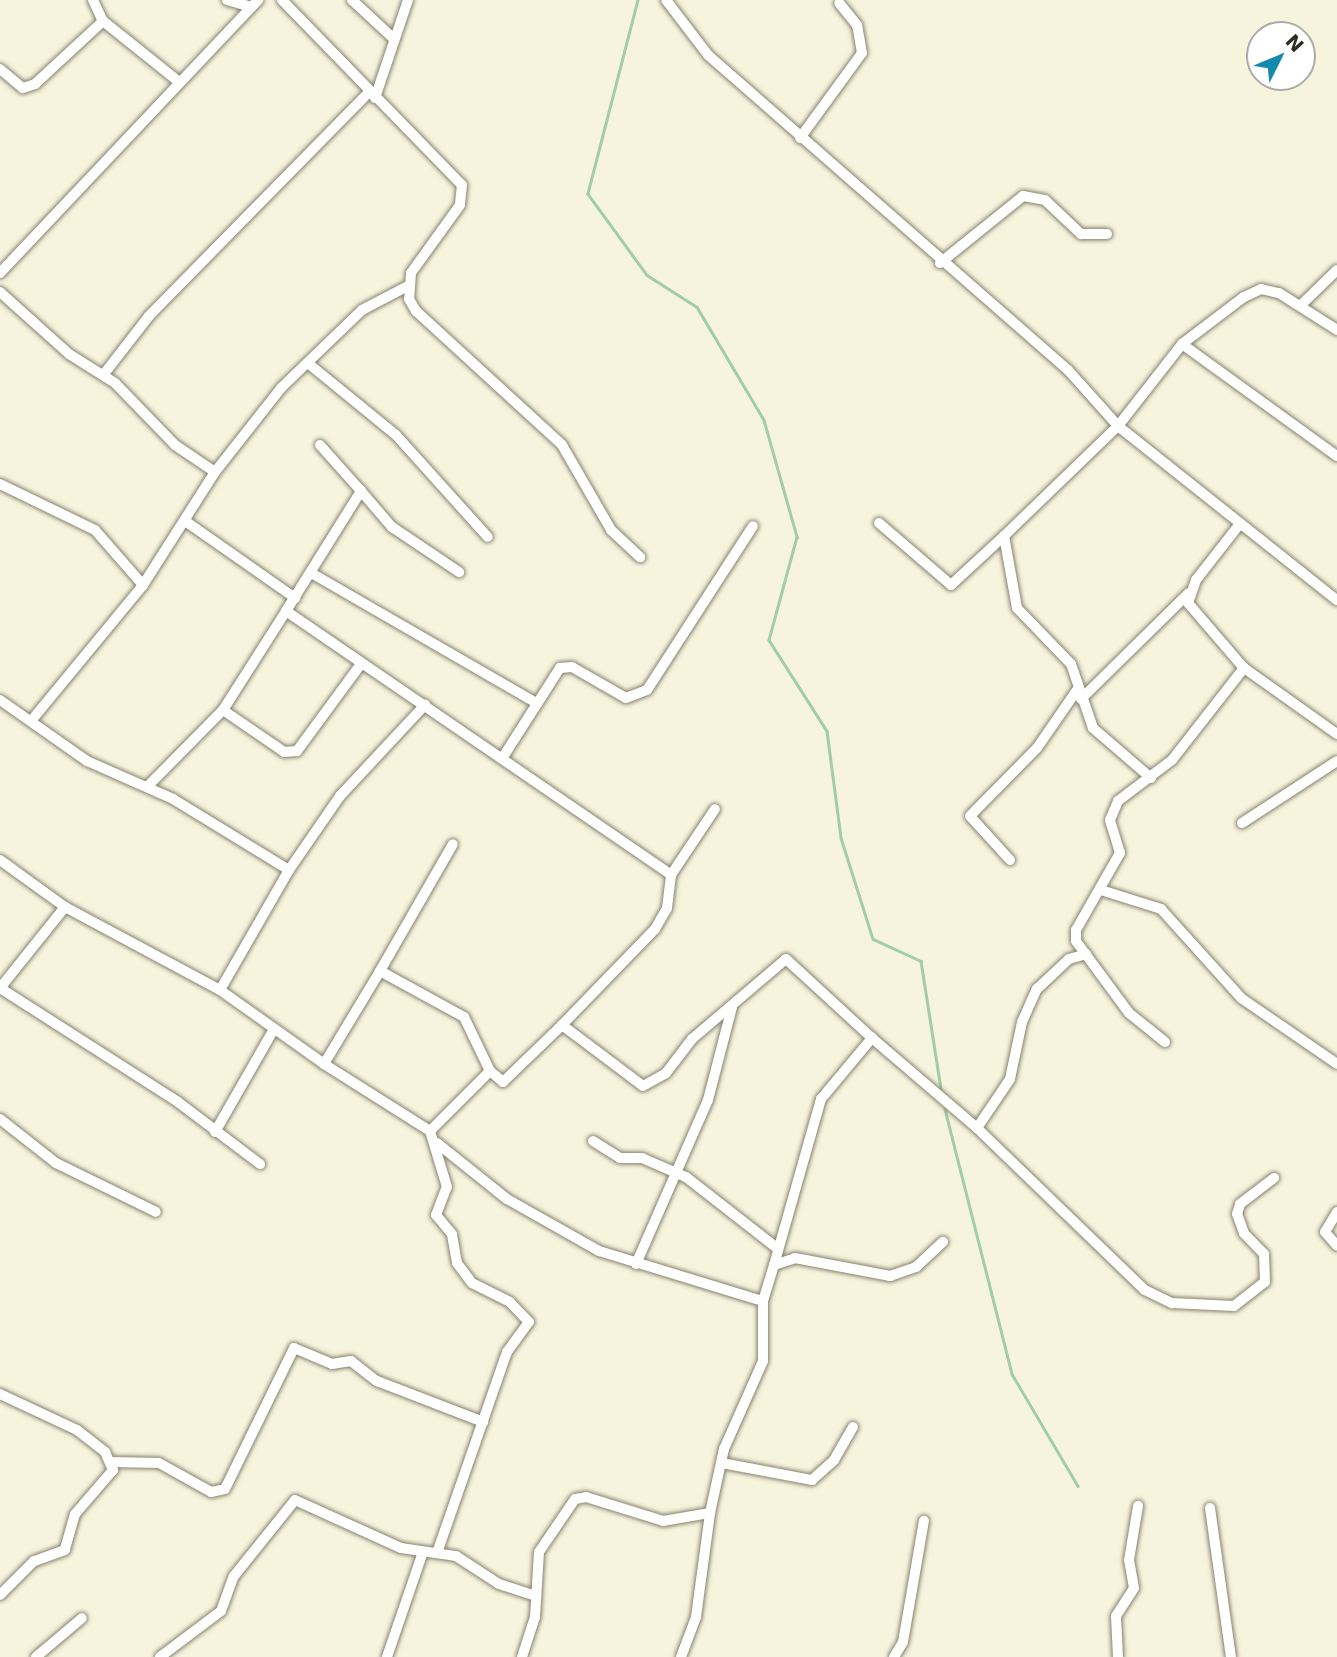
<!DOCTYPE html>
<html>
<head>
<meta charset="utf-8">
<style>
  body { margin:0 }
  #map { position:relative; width:1337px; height:1657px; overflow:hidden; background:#f7f4de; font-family:"DejaVu Sans",sans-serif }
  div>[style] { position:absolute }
  .stream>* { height:2.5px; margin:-1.25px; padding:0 1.25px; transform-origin:1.25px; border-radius:1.25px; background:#a1cda9 }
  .roads { filter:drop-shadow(0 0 2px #85826e) drop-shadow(0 0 2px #85826e) }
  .minor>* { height:10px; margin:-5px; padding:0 5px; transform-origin:5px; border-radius:5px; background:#fff }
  span { translate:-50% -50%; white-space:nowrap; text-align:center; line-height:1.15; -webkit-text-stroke:7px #fff; paint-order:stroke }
  .north { position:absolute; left:1246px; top:21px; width:70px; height:70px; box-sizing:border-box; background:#fff; border:2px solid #ababa7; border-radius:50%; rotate:47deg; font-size:19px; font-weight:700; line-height:28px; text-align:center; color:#2d2c24 }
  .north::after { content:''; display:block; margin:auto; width:24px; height:32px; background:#118aad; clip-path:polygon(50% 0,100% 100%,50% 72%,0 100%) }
</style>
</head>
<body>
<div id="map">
  <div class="stream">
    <div style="left:638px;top:0;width:200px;rotate:104.5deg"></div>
    <div style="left:588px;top:194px;width:100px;rotate:53.9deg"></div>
    <div style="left:647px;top:275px;width:59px;rotate:32.6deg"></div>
    <div style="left:697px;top:307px;width:131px;rotate:59.3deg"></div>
    <div style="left:764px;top:420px;width:122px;rotate:74.2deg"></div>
    <div style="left:797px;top:537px;width:107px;rotate:105.2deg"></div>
    <div style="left:769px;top:640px;width:108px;rotate:57.5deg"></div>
    <div style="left:827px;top:731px;width:108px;rotate:82.5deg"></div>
    <div style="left:841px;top:838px;width:106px;rotate:72.4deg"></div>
    <div style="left:873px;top:939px;width:53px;rotate:24.6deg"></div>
    <div style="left:921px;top:961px;width:129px;rotate:81.1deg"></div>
    <div style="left:945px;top:1109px;width:273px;rotate:75.8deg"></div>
    <div style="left:1012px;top:1374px;width:130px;rotate:59.5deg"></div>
  </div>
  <div class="roads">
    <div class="minor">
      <div style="left:93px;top:0;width:23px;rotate:65deg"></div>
      <div style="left:103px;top:21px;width:96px;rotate:38.7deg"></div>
      <div style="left:227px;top:0;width:25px;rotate:16deg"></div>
      <div style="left:282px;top:0;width:258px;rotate:45.8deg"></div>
      <div style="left:462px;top:185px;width:20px;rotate:96deg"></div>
      <div style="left:460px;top:205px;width:84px;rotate:125.8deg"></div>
      <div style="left:411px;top:273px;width:26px;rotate:94deg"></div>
      <div style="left:409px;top:299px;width:14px;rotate:60deg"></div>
      <div style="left:416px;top:311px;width:198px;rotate:42.5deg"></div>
      <div style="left:562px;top:445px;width:98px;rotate:60deg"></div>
      <div style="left:611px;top:530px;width:40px;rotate:43deg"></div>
      <div style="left:352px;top:0;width:56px;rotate:42.8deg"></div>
      <div style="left:666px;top:0;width:69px;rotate:52.6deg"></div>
      <div style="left:708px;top:55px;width:478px;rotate:41.2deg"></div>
      <div style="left:1068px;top:370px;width:75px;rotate:48.2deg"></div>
      <div style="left:1118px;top:426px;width:280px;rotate:38.5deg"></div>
      <div style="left:0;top:69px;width:30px;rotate:40deg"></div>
      <div style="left:23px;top:88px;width:13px;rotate:-18deg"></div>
      <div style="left:35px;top:84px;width:93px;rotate:-42.8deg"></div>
      <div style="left:375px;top:98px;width:103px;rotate:-71.4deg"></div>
      <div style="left:800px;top:138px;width:105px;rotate:-53.9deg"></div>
      <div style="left:862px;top:53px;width:28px;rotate:-100deg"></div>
      <div style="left:857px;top:25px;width:28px;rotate:-129deg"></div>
      <div style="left:940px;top:263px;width:107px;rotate:-38.9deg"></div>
      <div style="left:1023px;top:196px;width:22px;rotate:10deg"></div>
      <div style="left:1045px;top:200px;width:50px;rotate:43.4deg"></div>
      <div style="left:1081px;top:234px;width:26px"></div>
      <div style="left:0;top:273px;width:376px;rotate:-46.6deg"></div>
      <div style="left:0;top:292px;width:93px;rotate:41.9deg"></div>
      <div style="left:69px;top:354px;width:54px;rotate:32.2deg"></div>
      <div style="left:115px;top:383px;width:86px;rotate:45.9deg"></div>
      <div style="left:175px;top:445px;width:48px;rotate:34deg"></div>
      <div style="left:1301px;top:305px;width:50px;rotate:-44.2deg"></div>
      <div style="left:1182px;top:344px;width:191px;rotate:35.9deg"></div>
      <div style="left:309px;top:364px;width:112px;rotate:39.2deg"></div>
      <div style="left:396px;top:435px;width:137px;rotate:48deg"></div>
      <div style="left:104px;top:374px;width:73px;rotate:-52.2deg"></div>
      <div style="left:149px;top:316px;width:314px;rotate:-45.5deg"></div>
      <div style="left:320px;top:445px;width:62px;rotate:48.3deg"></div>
      <div style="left:0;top:484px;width:106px;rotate:25.8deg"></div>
      <div style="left:95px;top:530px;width:73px;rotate:48.9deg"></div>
      <div style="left:188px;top:523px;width:131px;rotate:35deg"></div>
      <div style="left:879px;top:523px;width:95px;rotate:40.7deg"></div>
      <div style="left:951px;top:585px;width:72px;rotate:-42.8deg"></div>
      <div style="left:1239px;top:525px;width:70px;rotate:128deg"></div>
      <div style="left:1196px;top:580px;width:24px;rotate:109deg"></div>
      <div style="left:1188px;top:603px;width:86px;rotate:49.3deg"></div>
      <div style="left:1244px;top:668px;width:114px;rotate:35.4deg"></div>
      <div style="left:313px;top:574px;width:256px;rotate:30deg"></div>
      <div style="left:286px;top:611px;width:142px;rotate:-58deg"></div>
      <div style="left:361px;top:491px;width:48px;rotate:49.3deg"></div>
      <div style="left:392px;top:527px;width:81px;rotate:33.9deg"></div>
      <div style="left:1081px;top:699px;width:151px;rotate:-44.5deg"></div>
      <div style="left:0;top:700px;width:106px;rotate:35deg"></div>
      <div style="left:87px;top:761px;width:94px;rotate:23.8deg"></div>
      <div style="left:173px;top:799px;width:136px;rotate:31.5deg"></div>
      <div style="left:289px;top:870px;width:138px;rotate:119.9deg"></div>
      <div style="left:220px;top:990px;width:176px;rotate:-151.8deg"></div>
      <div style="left:65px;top:907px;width:80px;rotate:-144.1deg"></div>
      <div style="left:223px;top:710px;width:74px;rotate:34.5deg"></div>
      <div style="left:284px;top:752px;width:13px;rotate:-4deg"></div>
      <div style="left:297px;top:751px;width:108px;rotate:-53.7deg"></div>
      <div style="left:31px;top:721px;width:176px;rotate:-50.5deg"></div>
      <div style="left:143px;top:585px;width:134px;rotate:-57.5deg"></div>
      <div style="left:215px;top:472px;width:107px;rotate:-51.8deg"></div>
      <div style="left:281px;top:388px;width:112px;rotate:-43.9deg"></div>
      <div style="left:362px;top:310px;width:52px;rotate:-27.6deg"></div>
      <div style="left:503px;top:757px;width:106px;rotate:-57.4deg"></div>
      <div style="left:560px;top:668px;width:12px;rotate:-5deg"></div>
      <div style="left:572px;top:667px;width:62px;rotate:29.9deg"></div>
      <div style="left:626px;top:698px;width:22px;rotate:-21deg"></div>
      <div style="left:647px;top:690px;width:195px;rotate:-57.1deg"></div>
      <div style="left:1151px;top:778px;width:77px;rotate:-139.2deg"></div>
      <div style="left:1093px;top:728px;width:68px;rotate:-109deg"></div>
      <div style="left:1071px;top:664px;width:78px;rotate:-134deg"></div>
      <div style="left:1017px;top:608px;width:73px;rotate:-100.2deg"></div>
      <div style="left:1004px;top:536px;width:158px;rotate:-44deg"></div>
      <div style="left:1118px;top:426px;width:104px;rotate:-52deg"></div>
      <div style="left:1182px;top:344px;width:78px;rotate:-37.2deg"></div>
      <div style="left:1244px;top:297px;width:19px;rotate:-25deg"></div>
      <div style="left:1261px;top:289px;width:18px;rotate:13deg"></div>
      <div style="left:1279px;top:293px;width:69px;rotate:32.5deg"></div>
      <div style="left:148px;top:786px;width:107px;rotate:-45.4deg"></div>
      <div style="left:223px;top:710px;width:117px;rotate:-57.5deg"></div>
      <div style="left:286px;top:611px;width:467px;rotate:34.4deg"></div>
      <div style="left:671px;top:875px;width:79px;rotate:-56.3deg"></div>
      <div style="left:1242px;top:823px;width:113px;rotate:-33.1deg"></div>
      <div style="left:1010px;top:860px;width:59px;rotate:-132.3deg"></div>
      <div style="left:970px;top:816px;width:95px;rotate:-45.4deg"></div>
      <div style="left:1037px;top:748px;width:70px;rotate:-55.4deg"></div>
      <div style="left:289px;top:870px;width:90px;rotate:-55.4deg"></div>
      <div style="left:340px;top:796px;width:125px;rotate:-47deg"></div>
      <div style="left:1104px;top:891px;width:60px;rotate:17.5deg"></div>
      <div style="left:1161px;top:909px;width:120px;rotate:48deg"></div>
      <div style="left:1241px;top:998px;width:116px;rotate:34.5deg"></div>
      <div style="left:65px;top:907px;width:104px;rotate:128.7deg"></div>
      <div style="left:0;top:988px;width:211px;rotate:32.6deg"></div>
      <div style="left:178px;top:1102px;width:103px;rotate:37.1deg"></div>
      <div style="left:380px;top:971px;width:146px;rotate:-60.1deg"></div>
      <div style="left:220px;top:990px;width:128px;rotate:35.4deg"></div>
      <div style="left:324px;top:1064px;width:109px;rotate:-58.9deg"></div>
      <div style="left:380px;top:971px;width:96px;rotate:28.7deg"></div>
      <div style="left:464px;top:1017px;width:60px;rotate:64.3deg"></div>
      <div style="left:490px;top:1071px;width:17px;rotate:40deg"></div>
      <div style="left:503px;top:1082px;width:82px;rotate:-44deg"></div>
      <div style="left:562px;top:1025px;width:101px;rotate:37deg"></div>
      <div style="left:643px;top:1086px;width:26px;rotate:-29deg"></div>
      <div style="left:666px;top:1073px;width:43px;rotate:-52.6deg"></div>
      <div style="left:692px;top:1039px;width:123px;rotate:-40.4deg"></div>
      <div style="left:786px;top:959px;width:117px;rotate:42.6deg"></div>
      <div style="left:562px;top:1025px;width:134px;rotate:-45.9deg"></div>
      <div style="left:655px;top:929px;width:24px;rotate:-60deg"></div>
      <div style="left:667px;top:908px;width:33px;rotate:-83deg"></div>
      <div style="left:1165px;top:1042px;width:46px;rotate:-141.1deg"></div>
      <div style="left:1129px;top:1013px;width:89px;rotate:-126.4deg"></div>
      <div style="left:1076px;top:941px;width:11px;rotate:-90deg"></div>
      <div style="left:1076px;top:930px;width:89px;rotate:-60.3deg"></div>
      <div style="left:1120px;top:853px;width:34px;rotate:-107deg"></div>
      <div style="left:1110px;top:820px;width:21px;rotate:-67deg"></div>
      <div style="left:1118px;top:801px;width:68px;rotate:-37.2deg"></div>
      <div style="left:1172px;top:760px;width:117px;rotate:-52deg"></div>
      <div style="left:324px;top:1064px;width:125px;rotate:32.3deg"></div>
      <div style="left:0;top:1119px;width:71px;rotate:38.2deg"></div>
      <div style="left:56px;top:1163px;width:111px;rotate:26.1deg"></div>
      <div style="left:977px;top:1128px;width:59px;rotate:-56deg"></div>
      <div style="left:1010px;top:1079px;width:58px;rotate:-78.1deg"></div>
      <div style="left:1022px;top:1022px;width:36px;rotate:-66deg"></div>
      <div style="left:1037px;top:989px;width:44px;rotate:-43.2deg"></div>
      <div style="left:1069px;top:959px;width:18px;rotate:-16deg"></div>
      <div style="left:215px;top:1132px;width:119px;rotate:-60.2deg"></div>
      <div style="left:593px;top:1141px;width:32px;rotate:32deg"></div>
      <div style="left:620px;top:1158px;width:22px"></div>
      <div style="left:642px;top:1158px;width:48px;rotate:23.4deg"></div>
      <div style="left:686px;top:1177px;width:117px;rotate:38deg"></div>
      <div style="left:437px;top:1143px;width:90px;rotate:38.7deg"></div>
      <div style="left:507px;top:1199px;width:106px;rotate:29.5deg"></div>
      <div style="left:599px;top:1251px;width:171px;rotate:17deg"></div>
      <div style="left:1337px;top:1212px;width:23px;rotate:121deg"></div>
      <div style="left:1325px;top:1232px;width:18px;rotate:49deg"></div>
      <div style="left:636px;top:1264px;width:179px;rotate:-66.3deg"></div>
      <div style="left:708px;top:1100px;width:96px;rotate:-75.5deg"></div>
      <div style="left:774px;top:1265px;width:173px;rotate:-74.2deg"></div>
      <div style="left:821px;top:1099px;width:80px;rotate:-50.1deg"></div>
      <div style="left:872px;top:1038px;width:138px;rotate:40.6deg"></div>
      <div style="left:977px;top:1128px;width:233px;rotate:44deg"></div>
      <div style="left:1145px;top:1290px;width:30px;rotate:26deg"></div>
      <div style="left:1172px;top:1303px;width:62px;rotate:2.8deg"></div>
      <div style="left:1234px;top:1306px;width:39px;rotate:-38deg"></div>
      <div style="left:1265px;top:1282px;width:28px;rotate:-92deg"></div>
      <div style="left:1264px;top:1254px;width:29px;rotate:-134deg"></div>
      <div style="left:1244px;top:1233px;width:20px;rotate:-110deg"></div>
      <div style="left:1237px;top:1214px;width:10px;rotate:-73deg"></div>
      <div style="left:1240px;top:1204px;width:43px;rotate:-37.4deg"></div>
      <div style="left:0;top:1394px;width:85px;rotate:25.1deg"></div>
      <div style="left:77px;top:1430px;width:36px;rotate:38deg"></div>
      <div style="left:105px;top:1452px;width:20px;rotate:66deg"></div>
      <div style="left:113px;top:1470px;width:58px;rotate:130.8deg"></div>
      <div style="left:75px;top:1514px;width:37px;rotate:106deg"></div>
      <div style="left:65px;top:1550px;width:33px;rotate:160deg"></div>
      <div style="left:34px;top:1561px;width:48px;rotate:135deg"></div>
      <div style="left:111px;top:1462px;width:48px;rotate:1.2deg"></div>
      <div style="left:159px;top:1463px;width:60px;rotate:29.1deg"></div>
      <div style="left:211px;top:1492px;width:14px;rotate:-12deg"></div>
      <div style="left:225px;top:1489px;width:157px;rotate:-63.9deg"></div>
      <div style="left:294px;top:1348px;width:41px;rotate:22.8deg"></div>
      <div style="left:332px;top:1364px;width:19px;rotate:-9deg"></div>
      <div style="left:351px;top:1361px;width:33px;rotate:38deg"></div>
      <div style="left:377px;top:1381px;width:114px;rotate:21.1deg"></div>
      <div style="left:722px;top:1463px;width:92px;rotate:10.7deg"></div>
      <div style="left:812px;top:1480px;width:30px;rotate:-42deg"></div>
      <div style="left:834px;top:1460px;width:38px;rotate:-60deg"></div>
      <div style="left:1210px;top:1508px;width:150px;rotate:82deg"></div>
      <div style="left:438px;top:1550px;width:210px;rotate:-70.8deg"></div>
      <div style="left:507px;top:1352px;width:37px;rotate:-54deg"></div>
      <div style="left:529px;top:1322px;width:28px;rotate:-134deg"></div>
      <div style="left:510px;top:1302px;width:42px;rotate:-153.4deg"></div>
      <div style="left:472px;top:1283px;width:25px;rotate:-127deg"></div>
      <div style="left:457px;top:1263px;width:29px;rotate:-100deg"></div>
      <div style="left:452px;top:1234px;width:25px;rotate:-130deg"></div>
      <div style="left:436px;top:1215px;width:30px;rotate:-69deg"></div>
      <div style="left:447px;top:1187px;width:59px;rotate:-106.9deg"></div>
      <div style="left:430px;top:1131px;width:85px;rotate:-45deg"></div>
      <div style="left:36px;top:1657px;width:60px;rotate:-40.3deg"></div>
      <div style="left:160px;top:1657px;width:76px;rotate:-37deg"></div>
      <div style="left:221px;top:1611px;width:37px;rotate:-70deg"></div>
      <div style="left:234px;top:1576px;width:97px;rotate:-51.2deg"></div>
      <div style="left:295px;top:1500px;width:116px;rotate:24.4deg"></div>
      <div style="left:401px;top:1548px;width:56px;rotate:8.3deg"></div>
      <div style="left:456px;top:1556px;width:51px;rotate:33.1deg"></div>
      <div style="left:499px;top:1584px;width:39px;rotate:18deg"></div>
      <div style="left:387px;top:1657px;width:111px;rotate:-71.1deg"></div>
      <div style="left:522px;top:1657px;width:42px;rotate:-72deg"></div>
      <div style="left:535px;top:1617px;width:65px;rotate:-86.5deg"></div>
      <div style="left:539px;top:1552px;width:64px;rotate:-55.8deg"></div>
      <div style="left:575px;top:1499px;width:11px;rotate:-10deg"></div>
      <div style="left:586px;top:1497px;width:81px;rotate:17.3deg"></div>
      <div style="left:663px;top:1521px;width:48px;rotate:-9.7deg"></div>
      <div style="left:710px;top:1513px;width:66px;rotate:-77.7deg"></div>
      <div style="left:724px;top:1449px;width:96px;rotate:-66.1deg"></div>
      <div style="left:763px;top:1361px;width:60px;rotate:-90deg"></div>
      <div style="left:763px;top:1301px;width:38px;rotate:-73deg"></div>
      <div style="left:774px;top:1265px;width:22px;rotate:-18deg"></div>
      <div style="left:795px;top:1258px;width:97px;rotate:10.7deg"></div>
      <div style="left:890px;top:1276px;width:28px;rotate:-19deg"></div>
      <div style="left:916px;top:1267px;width:37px;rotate:-43deg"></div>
      <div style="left:681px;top:1657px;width:43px;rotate:-69.4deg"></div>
      <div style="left:696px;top:1617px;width:105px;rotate:-82.3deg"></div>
      <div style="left:894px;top:1657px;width:17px;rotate:-59deg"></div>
      <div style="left:903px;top:1642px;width:123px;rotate:-80.2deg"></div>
      <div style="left:1118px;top:1657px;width:41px;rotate:-92.8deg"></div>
      <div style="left:1116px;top:1616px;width:33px;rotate:-57deg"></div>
      <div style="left:1134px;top:1588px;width:28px;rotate:-100deg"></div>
      <div style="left:1129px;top:1560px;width:55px;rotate:-80.5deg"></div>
    </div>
  </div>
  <div class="north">N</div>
</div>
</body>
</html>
